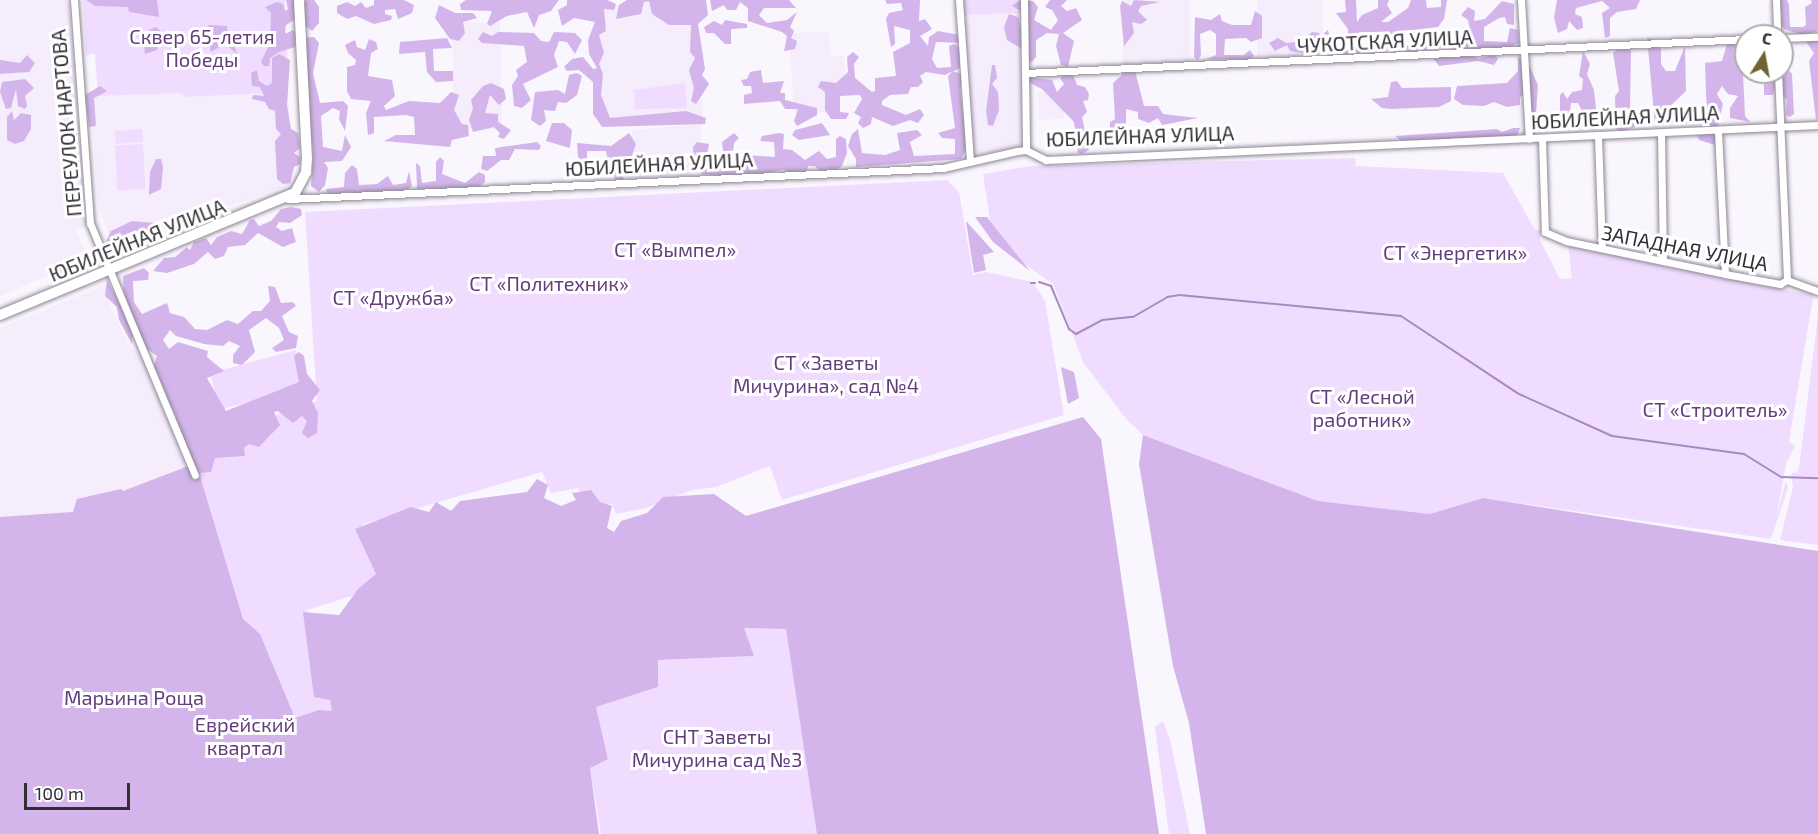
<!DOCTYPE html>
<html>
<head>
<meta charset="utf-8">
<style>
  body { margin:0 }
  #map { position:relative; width:1818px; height:834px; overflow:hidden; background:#faf6fe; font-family:"Exo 2",sans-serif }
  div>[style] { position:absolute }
  .built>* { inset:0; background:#f5ecfc; transform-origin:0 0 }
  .green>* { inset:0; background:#efdcff; transform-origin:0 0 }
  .forest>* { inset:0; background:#d3b5eb }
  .stream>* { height:2px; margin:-1px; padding:0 1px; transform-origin:1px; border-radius:1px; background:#a78abe }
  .roads { filter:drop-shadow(0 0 2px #8d8693) drop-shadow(0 0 2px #8d8693) }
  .street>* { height:7px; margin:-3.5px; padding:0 3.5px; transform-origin:3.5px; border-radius:3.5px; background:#fff }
  .secondary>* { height:10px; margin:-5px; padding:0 5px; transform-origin:5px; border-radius:5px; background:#fff }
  span { translate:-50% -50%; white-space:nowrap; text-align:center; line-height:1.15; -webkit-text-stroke:6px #fff; paint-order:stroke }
  .park-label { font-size:20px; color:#633d7e }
  .street-label { font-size:20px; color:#322f34 }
  .north { position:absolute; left:1734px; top:24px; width:60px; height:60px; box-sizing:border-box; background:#fff; border:2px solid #adacae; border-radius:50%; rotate:11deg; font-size:16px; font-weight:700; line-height:24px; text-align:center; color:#322f34 }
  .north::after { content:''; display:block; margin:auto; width:21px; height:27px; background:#6e6531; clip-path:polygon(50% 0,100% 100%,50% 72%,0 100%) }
  .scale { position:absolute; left:24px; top:783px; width:106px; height:27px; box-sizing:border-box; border:3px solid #322f34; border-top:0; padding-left:8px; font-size:18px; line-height:21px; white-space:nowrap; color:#322f34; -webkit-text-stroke:4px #fff; paint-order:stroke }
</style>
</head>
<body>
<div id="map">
  <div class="built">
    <div style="clip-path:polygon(0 0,69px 0,87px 225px,76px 231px,89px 258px,0 296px)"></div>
    <div style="clip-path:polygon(626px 0,670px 0,698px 30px,703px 120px,601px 125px,595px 30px,600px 7px,626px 5px)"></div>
    <div style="left:1123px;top:0;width:67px;height:64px"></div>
    <div style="left:1257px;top:0;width:66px;height:58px"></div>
    <div style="clip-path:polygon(1021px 13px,1023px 141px,1018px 147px,973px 156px,967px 134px,962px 15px)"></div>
    <div style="left:500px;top:22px;width:107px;height:48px;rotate:89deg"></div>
    <div style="clip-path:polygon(829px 32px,831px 56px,844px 56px,846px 88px,830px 89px,832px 112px,794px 113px,789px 33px)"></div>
    <div style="left:1063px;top:91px;width:28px;height:25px;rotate:88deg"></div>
    <div style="clip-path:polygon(288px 92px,292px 184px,114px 247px,98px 206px,91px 96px,180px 93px,186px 97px)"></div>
    <div style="clip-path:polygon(701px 124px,700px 177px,630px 181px,626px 163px,633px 130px)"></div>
    <div style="clip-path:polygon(106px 285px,110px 305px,129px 346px,139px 353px,150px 375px,186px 467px,123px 491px,121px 489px,78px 499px,74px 512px,0 517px,0 328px)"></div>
  </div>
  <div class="green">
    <div style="clip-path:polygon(83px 0,285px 0,288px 92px,186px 97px,180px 93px,98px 96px,95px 54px,86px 55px)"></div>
    <div style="clip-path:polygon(961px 0,1021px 0,1021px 13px,962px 15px)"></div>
    <div style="clip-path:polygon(685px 83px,687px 108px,635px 109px,634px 90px)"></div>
    <div style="left:142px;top:129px;width:13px;height:27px;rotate:86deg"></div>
    <div style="left:143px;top:144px;width:45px;height:28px;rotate:87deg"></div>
    <div style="clip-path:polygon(1355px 158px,1356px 166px,1503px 173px,1535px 230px,1541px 230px,1540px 240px,1560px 279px,1572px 278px,1568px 245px,1812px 295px,1788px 286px,1792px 283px,1814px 291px,1789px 442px,1795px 446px,1786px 464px,1776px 519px,1786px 481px,1788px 488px,1771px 539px,1483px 498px,1430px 514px,1318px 501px,1143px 435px,1127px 420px,1083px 362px,1053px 284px,1023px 263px,990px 220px,983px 174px,1030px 166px)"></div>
    <div style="clip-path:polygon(947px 180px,959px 192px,973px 275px,986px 272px,1033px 282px,1045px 301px,1064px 415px,782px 500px,770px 466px,716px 487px,692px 490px,646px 508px,616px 514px,612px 504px,586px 508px,578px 488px,551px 493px,542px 472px,363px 524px,381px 587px,307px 610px,344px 738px,304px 834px,0 834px,0 517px,73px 512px,77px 499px,121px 489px,123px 491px,186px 467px,197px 468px,190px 445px,317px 401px,305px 212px)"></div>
    <div style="clip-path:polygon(1818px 315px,1818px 545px,1780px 540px,1793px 487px,1791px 474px,1796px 471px,1797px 474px,1800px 461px)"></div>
    <div style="left:296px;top:350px;width:38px;height:89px;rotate:75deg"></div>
    <div style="clip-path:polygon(743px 628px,786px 629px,818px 834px,601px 834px,590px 768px,608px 758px,596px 707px,658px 687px,658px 660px,754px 656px)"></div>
    <div style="clip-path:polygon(1163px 721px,1170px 739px,1190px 834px,1169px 834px,1155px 727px)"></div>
  </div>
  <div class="forest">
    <div style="clip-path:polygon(86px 0,157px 0,159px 17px,129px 12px,128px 7px,95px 6px)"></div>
    <div style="clip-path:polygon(286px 0,294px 0,296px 12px,295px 19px,285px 26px,285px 34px,293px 30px,296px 33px,295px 47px,279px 52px,270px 58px,269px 66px,264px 66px,261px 62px,270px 43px,271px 13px,265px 7px,277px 2px,283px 4px,285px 11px,288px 9px)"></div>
    <div style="clip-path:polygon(306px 0,314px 0,319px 7px,319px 23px,312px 31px,303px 24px,302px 6px)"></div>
    <div style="clip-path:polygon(374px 0,404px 0,414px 5px,412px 13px,398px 19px,395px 9px,385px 10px,385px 14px,392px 16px,391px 20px,374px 24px,356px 16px,347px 19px,337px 13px,337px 6px,347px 2px,355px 6px,361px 2px,366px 8px,374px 5px)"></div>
    <div style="clip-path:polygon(466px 0,559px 0,551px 11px,539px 15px,534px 28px,527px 12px,507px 16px,490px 26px,487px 24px,492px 11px,461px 10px,460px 4px)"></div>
    <div style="clip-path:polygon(567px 0,607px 0,616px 4px,614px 10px,604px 9px,606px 31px,599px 35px,604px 53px,599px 64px,603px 74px,601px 95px,610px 118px,686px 111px,706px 118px,705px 124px,602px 127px,593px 114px,593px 82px,579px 70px,567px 71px,564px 67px,572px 59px,583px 57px,593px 69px,597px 68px,589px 54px,588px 40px,595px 22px,574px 18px,562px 26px,558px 10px,567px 5px)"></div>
    <div style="clip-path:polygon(627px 0,706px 0,708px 15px,698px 24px,705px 69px,702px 75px,709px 84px,696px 104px,691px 101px,694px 88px,689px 70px,695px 58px,690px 52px,691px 25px,669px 25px,652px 14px,649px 1px,644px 2px,641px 14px,616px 19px,619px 5px)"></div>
    <div style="clip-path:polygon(710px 0,789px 0,796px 8px,764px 8px,759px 15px,767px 23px,787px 20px,797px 12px,790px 27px,794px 31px,791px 38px,797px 41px,795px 49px,784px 51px,787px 36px,782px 32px,748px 21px,748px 8px,740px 2px,736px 10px,727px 10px,724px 5px,712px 11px)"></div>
    <div style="clip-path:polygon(885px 0,920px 0,919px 21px,925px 19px,932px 29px,920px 36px,928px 46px,929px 37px,938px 31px,960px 35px,960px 43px,936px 42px,932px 59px,937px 68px,951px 67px,949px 46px,954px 44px,961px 48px,960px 68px,945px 75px,926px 72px,920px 76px,923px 82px,918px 87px,911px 87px,908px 94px,890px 95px,882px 101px,882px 105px,906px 115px,920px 109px,924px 115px,918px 123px,910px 120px,893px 126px,872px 117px,871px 124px,863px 128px,858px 123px,861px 117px,854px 113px,862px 99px,860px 95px,840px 96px,840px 112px,849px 113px,846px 119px,831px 119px,825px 110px,825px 92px,818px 87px,821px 81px,836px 83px,848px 72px,847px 57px,853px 52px,859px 57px,854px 64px,855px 78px,872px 92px,875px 91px,875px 78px,896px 76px,893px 52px,910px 43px,910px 30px,894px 26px,895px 44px,891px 47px,886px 19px,889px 13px,903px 10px,901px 3px,887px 4px)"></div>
    <div style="clip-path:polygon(1050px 0,1067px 0,1061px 6px,1067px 11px,1076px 8px,1082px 20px,1063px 33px,1074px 41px,1068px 67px,1061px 65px,1056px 46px,1059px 34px,1047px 33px,1036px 40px,1036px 57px,1032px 62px,1025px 60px,1024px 50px,1007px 40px,1004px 27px,1009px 14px,1018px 17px,1021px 28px,1027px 14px,1012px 6px,1019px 1px,1033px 1px,1038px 7px,1034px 20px,1051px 30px,1058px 20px,1052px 10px,1045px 7px)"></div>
    <div style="clip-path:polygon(1134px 0,1160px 2px,1141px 6px,1138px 11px,1147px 20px,1141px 24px,1132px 22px,1134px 33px,1124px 46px,1120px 6px,1122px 1px,1131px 6px)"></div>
    <div style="clip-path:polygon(1345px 0,1356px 0,1357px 22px,1362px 15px,1378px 8px,1378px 0,1389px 0,1387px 5px,1392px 13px,1381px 22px,1388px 22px,1408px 8px,1411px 0,1426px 0,1427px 8px,1441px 7px,1441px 0,1447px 0,1444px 19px,1438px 27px,1396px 32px,1397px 46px,1438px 45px,1441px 33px,1445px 35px,1446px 48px,1397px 54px,1384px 45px,1381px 32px,1359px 32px,1359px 48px,1381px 48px,1387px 53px,1328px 56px,1324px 33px,1328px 30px,1333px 50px,1348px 51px,1348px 29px,1336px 13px,1346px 12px)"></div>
    <div style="clip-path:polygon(1557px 0,1640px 0,1636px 9px,1617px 12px,1610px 18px,1610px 36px,1605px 38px,1602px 13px,1610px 8px,1602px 1px,1576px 8px,1575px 14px,1582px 17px,1583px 28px,1577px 30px,1569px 21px,1567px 29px,1558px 33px,1554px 18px)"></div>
    <div style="clip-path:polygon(1780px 0,1787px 0,1789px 5px,1790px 27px,1803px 27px,1806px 25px,1805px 7px,1812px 3px,1811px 0,1818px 0,1818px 31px,1802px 35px,1784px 29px,1780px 23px,1782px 13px,1778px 8px)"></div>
    <div style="clip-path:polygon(1502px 1px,1514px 4px,1514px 25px,1507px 24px,1505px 17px,1499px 18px,1484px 27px,1484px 41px,1507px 42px,1510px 28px,1518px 30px,1519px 43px,1507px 48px,1454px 51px,1451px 46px,1456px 43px,1473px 43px,1468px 20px,1461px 15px,1468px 7px,1475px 11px,1474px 21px,1485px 19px)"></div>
    <div style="clip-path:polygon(439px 5px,455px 13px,473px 13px,477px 18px,463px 22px,465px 33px,459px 41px,450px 39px,435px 18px)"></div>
    <div style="clip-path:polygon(1255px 11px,1262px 16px,1262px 38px,1251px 42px,1246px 38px,1225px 39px,1224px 55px,1244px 55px,1250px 50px,1254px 56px,1248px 60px,1207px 59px,1216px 55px,1216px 34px,1210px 30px,1200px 34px,1201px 55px,1198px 60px,1194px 57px,1195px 17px,1211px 20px,1220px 14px,1222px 21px,1232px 25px,1251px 25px)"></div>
    <div style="clip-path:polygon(725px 20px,747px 24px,747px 28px,731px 29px,731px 44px,725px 44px,714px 33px,706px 33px,704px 27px,714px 21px,722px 25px)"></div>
    <div style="clip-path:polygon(209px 25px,227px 26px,228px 33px,237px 41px,234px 45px,237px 54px,225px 44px,211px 52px,206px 29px)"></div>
    <div style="clip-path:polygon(155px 27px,160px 30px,161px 39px,157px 50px,145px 54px,143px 34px)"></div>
    <div style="clip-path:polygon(483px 32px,492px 36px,498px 32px,534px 33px,541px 41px,549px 42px,554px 32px,575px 33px,582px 40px,575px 54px,567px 42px,559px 41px,554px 55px,558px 67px,523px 84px,531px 100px,522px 108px,514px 106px,512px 85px,518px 76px,516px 70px,527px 62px,524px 46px,482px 43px,478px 39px)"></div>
    <div style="clip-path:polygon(1312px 32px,1319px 33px,1322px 42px,1309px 45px,1307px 54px,1290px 51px,1287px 45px,1275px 51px,1269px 43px,1278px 38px,1286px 43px,1303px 41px)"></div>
    <div style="clip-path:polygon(1796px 34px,1800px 39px,1790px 44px,1791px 60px,1785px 66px,1792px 74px,1794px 114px,1790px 117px,1786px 115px,1787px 99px,1777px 94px,1777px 76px,1773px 95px,1764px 95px,1764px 72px,1782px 72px,1780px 35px)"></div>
    <div style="clip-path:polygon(1818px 35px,1818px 119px,1816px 120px,1809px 61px,1814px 53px,1804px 39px)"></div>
    <div style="clip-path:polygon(314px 37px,319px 43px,313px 73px,320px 103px,343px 101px,348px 106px,345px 131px,339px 119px,340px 111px,333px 108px,321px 116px,323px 147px,342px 151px,345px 135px,351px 147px,342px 161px,324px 162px,328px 168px,325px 185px,319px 192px,311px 186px,313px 151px,307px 106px,311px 102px,305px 94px,303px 38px)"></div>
    <div style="clip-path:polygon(1647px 37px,1661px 43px,1661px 64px,1666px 71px,1675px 71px,1685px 46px,1686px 91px,1664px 112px,1665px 119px,1670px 119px,1674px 111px,1685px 107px,1690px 122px,1687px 124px,1680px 118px,1668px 125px,1655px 124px)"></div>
    <div style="clip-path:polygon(447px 38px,452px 48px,433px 49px,434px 71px,453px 71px,453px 81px,436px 82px,427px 72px,425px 52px,399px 54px,400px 42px)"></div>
    <div style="clip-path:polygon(369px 39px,376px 42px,378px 49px,371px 53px,368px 76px,392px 80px,395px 96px,384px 106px,386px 110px,409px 101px,440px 103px,451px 92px,459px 95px,454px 110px,462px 124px,468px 125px,469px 136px,452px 140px,450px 147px,384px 141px,396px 135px,415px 135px,414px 117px,406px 115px,374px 117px,374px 133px,368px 135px,366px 113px,371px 101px,351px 99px,347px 91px,347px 67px,355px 65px,356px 60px,348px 53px,345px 45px,355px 40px,357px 47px,365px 50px)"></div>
    <div style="clip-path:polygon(1741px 40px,1745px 43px,1744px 64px,1738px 68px,1743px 74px,1745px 116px,1750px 122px,1730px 118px,1730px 108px,1738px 96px,1728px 94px,1722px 86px,1717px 94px,1723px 104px,1718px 124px,1721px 133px,1715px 145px,1699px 140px,1695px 130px,1707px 123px,1705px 63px,1722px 61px,1728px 41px)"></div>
    <div style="clip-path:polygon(1625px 44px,1631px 50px,1630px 109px,1635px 127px,1620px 132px,1616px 128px,1615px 96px,1619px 91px,1613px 53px)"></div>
    <div style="clip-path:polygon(1583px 51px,1590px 64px,1587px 74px,1594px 90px,1598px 127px,1594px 130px,1579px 125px,1582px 111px,1578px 103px,1571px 103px,1570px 112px,1575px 111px,1572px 124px,1564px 131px,1560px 130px,1560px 95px,1563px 92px,1567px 99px,1572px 92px,1582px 90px,1583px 79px,1579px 76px)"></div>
    <div style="clip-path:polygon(279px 54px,290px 60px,287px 105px,291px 129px,298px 133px,300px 148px,294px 153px,300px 157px,300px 164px,294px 167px,290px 183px,283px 184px,277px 179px,275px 141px,281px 134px,276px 129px,275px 111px,269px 109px,265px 102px,252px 99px,253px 95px,264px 96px,260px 87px,252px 86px,251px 73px,257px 70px,259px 81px,267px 86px,272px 83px,272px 58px)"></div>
    <div style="clip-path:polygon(1440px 54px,1473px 55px,1478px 59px,1494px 54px,1498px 59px,1494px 65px,1478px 61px,1439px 66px,1434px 59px)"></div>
    <div style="clip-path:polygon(27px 55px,35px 63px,29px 72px,0 74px,0 60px,20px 63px)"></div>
    <div style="clip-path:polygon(1518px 57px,1530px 67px,1538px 85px,1536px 113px,1540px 122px,1535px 128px,1527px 123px,1532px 109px,1525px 94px,1520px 97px,1520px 105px,1507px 107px,1494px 102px,1484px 106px,1463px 105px,1454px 99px,1457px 86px,1507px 83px,1518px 71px)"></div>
    <div style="clip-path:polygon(992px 65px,995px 65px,997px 78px,992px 84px,998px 92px,999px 110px,993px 126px,988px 125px,986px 111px)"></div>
    <div style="clip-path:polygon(761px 70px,763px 83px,784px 81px,780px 93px,785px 93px,785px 100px,817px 108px,817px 115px,797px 126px,794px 121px,798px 109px,785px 109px,780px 101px,744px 104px,744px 95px,752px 93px,751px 86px,744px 86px,741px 80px,747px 79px,750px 72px)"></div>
    <div style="clip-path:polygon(1071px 70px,1077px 85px,1085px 87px,1089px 94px,1088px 100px,1083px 101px,1087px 112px,1082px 117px,1089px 150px,1082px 154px,1078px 153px,1074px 122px,1042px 89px,1028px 82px,1028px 77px,1052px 80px,1057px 92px,1064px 84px,1060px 78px)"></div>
    <div style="clip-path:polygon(953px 71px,964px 75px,960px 89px,967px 148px,961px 159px,856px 167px,856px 159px,848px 146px,852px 134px,858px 129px,862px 153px,885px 155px,900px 150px,897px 133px,917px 130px,922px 135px,910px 142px,914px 156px,955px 154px,955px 139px,942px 138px,938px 133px,955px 128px,948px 76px)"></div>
    <div style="clip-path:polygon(1135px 71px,1144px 106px,1158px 106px,1163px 114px,1198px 118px,1162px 125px,1158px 118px,1149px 123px,1138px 119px,1138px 112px,1126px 109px,1126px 126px,1110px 140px,1110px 122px,1115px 119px,1113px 83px,1125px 72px)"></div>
    <div style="clip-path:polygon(577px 73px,582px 76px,577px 95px,566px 103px,558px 102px,555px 111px,544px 110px,546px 121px,540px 126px,531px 120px,535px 92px,558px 90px,565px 94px,569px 75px)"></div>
    <div style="clip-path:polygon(25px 79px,34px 88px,25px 96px,27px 106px,25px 109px,18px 106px,16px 89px,11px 108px,6px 109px,0 92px,2px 82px)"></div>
    <div style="clip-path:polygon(1397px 81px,1402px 88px,1451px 87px,1451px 101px,1439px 107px,1392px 109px,1382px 108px,1371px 99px,1388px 97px,1391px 82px)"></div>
    <div style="clip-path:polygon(491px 83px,504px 89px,506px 99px,499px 105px,490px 95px,485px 113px,498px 114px,498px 122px,511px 130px,504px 139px,498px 137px,500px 133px,494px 127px,473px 132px,469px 120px,473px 108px,471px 100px,483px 86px)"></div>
    <div style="clip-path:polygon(100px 86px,107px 91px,94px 98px,96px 126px,89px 127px,85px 95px)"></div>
    <div style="clip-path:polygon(12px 111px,14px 120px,21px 113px,31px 115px,31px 129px,24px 141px,15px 144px,7px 140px,7px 117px)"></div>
    <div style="clip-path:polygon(552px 123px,564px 123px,572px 130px,570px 148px,546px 141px)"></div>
    <div style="clip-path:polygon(822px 123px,830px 135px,799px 140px,792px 135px,795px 130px)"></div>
    <div style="clip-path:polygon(1513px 128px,1520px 128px,1517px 136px,1404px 143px,1395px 136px,1497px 129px,1502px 132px)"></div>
    <div style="clip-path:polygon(629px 133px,636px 144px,631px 158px,621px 161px,624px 184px,615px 180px,613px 163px,608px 161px,606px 151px,587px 151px,587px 165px,578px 157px,577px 143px,611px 146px)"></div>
    <div style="clip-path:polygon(734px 133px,739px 138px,734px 143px,732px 160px,739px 163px,746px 155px,775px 157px,774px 142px,760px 141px,762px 136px,779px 133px,784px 134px,783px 149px,792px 150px,805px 160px,819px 151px,827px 159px,836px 157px,836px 139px,840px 136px,846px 139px,847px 153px,842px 166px,833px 173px,822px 174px,815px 166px,808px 166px,806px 173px,790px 174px,784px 170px,738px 177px,702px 174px,694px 164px,693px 147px,697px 142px,709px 144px,705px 166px,725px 165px,722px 142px)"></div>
    <div style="clip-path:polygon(537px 142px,541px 146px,539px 150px,515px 149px,509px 160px,501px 160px,487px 171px,481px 169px,483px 156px,496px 156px,495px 148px)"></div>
    <div style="clip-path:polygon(440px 157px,444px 161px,442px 174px,465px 183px,479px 172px,485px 175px,485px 182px,476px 189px,417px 189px,416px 163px,420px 166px,422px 183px,436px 181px,436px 162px)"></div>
    <div style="clip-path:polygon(156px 159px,161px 159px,163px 167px,161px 189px,149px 195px,150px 172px)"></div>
    <div style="clip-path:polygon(352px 165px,357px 169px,359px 185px,377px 184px,388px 176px,393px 185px,406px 183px,409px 171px,412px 186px,406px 191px,372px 198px,348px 192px,340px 197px,327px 193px,326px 189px,344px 187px,345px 173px)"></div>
    <div style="clip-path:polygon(291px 207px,301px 209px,302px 215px,290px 223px,279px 222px,276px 227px,282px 231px,292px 228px,296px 242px,283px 247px,258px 233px,245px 245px,228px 247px,224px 256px,215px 259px,208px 252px,194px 264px,167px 273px,153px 271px,164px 258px,175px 257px,187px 247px,190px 250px,194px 242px,206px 238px,211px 245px,217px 237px,231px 231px,242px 234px,250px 220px,254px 219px,259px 226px,271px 221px,281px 209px)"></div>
    <div style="clip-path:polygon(975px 217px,987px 217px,1030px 271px,993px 242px)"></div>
    <div style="clip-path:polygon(132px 221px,154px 223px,163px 232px,154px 242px,108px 248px,106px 241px,111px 231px)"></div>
    <div style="clip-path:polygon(966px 221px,994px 252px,983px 255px,986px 270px,974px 273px)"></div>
    <div style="clip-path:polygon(84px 254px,93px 259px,84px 270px,68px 278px,54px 276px,54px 268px)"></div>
    <div style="clip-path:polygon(144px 268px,149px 273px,148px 280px,133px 281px,134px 302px,142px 314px,167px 303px,170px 313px,184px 317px,195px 329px,207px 330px,227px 320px,238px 324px,253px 311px,261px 311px,270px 301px,268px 286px,275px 287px,281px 303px,293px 302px,296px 306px,282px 316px,289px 332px,298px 336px,296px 348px,276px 352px,272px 348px,284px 340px,279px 328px,266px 318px,249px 330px,255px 352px,242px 365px,233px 363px,233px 355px,240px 346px,229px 341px,223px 346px,204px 344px,176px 336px,170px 330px,163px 340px,169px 349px,178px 342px,208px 351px,207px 357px,224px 371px,207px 378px,226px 411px,299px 382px,294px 356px,299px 352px,304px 356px,307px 374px,320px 390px,312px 401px,318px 413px,317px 433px,308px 438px,302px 433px,307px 421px,302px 416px,293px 423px,278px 411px,274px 412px,280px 425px,259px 447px,249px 444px,244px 448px,245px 456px,215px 458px,211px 472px,199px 473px,243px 619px,260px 634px,295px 718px,319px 710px,332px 711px,330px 700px,314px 697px,303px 612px,339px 615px,359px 588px,376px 574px,355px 529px,411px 507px,429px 512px,436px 502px,451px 511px,460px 501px,527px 492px,537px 479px,548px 485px,544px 498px,561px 506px,576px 500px,572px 493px,591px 490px,600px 502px,612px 506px,607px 528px,614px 532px,621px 521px,647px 513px,663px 497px,714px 494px,746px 516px,1083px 417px,1101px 439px,1159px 834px,817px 834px,786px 629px,744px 628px,754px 656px,658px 660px,658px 687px,596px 707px,608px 759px,590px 768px,599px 834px,0 834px,0 517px,73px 512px,77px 499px,121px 489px,123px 491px,186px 467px,194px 468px,174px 412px,161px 396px,153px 369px,157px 356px,147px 349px,124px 299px,123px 276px)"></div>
    <div style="clip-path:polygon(107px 280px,133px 329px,132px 344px,119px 320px,117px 307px,105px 296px)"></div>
    <div style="clip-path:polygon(1061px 367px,1074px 372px,1079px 398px,1068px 404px)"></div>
    <div style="clip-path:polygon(1143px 435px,1318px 501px,1430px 514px,1483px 498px,1818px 551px,1818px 834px,1206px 834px,1189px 723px,1173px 666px,1139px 464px)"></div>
  </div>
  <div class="stream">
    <div style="left:1039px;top:282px;width:13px;rotate:18deg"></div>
    <div style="left:1051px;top:286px;width:47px;rotate:67.3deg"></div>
    <div style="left:1069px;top:329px;width:9px;rotate:36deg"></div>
    <div style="left:1076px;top:334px;width:30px;rotate:-28deg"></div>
    <div style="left:1102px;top:320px;width:31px;rotate:-6deg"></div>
    <div style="left:1133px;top:317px;width:39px;rotate:-30deg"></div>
    <div style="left:1167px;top:297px;width:12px;rotate:-9deg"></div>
    <div style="left:1179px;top:295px;width:223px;rotate:5.4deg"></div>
    <div style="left:1401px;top:316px;width:141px;rotate:33.5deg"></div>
    <div style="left:1519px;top:394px;width:102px;rotate:24.3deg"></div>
    <div style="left:1612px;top:436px;width:133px;rotate:7.8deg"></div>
    <div style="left:1744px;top:454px;width:44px;rotate:31.9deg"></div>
    <div style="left:1781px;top:477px;width:37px;rotate:2deg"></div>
    <div style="left:1031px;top:283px;width:4px"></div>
  </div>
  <div class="roads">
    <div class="street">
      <div style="left:74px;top:0;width:224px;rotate:85.9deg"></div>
      <div style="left:90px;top:223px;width:273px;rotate:67.4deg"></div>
      <div style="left:959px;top:0;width:160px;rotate:86.1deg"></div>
      <div style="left:1024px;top:0;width:150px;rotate:89.2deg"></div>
      <div style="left:1521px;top:0;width:139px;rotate:86.7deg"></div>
      <div style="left:1776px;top:0;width:36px;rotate:88deg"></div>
      <div style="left:1782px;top:38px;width:36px;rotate:-2deg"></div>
      <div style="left:1778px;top:72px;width:208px;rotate:87.5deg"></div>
      <div style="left:1025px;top:73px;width:722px;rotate:-2.7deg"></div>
      <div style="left:1718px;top:131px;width:143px;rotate:87.2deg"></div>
      <div style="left:1661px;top:133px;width:128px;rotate:89.1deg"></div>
      <div style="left:1598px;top:136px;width:112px;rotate:88deg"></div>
      <div style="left:1542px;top:139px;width:93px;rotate:88.2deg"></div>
      <div style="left:1545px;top:232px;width:23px;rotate:23deg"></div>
      <div style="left:1566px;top:241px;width:162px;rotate:11.7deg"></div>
      <div style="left:1725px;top:274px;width:56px;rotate:10.3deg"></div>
      <div style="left:1780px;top:284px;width:8px;rotate:-30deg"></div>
      <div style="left:1787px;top:280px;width:33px;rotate:20deg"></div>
      <div style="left:288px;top:199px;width:656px;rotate:-2.71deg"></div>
      <div style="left:943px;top:168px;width:76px;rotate:-12.9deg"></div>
      <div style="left:1017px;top:151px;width:9px;rotate:-6deg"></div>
      <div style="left:1026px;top:150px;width:22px;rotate:27deg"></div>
      <div style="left:1046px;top:160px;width:773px;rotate:-2.6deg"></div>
    </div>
    <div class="secondary">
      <div style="left:0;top:315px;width:319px;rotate:-22.5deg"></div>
      <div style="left:295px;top:193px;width:24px;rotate:-62deg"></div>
      <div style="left:306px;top:172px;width:13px;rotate:-86deg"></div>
      <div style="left:307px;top:159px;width:159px;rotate:-92.9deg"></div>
    </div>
  </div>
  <div class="park-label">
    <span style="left:202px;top:48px">Сквер 65-летия<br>Победы</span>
    <span style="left:675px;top:249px">СТ «Вымпел»</span>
    <span style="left:1455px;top:252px">СТ «Энергетик»</span>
    <span style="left:549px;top:283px">СТ «Политехник»</span>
    <span style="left:393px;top:297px">СТ «Дружба»</span>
    <span style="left:826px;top:374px">СТ «Заветы<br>Мичурина», сад №4</span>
    <span style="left:1362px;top:408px">СТ «Лесной<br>работник»</span>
    <span style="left:1715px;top:409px">СТ «Строитель»</span>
    <span style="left:134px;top:697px">Марьина Роща</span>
    <span style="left:245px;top:736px">Еврейский<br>квартал</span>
    <span style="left:717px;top:748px">СНТ Заветы<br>Мичурина сад №3</span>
  </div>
  <div class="street-label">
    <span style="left:1385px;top:41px;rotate:-3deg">ЧУКОТСКАЯ УЛИЦА</span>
    <span style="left:1625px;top:117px;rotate:-3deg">ЮБИЛЕЙНАЯ УЛИЦА</span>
    <span style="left:66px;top:123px;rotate:-95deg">ПЕРЕУЛОК НАРТОВА</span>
    <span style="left:1140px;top:136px;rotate:-2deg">ЮБИЛЕЙНАЯ УЛИЦА</span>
    <span style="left:659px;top:164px;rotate:-3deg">ЮБИЛЕЙНАЯ УЛИЦА</span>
    <span style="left:137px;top:240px;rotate:-22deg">ЮБИЛЕЙНАЯ УЛИЦА</span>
    <span style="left:1685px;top:248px;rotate:11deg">ЗАПАДНАЯ УЛИЦА</span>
  </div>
  <div class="north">С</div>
  <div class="scale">100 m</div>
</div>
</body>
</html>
